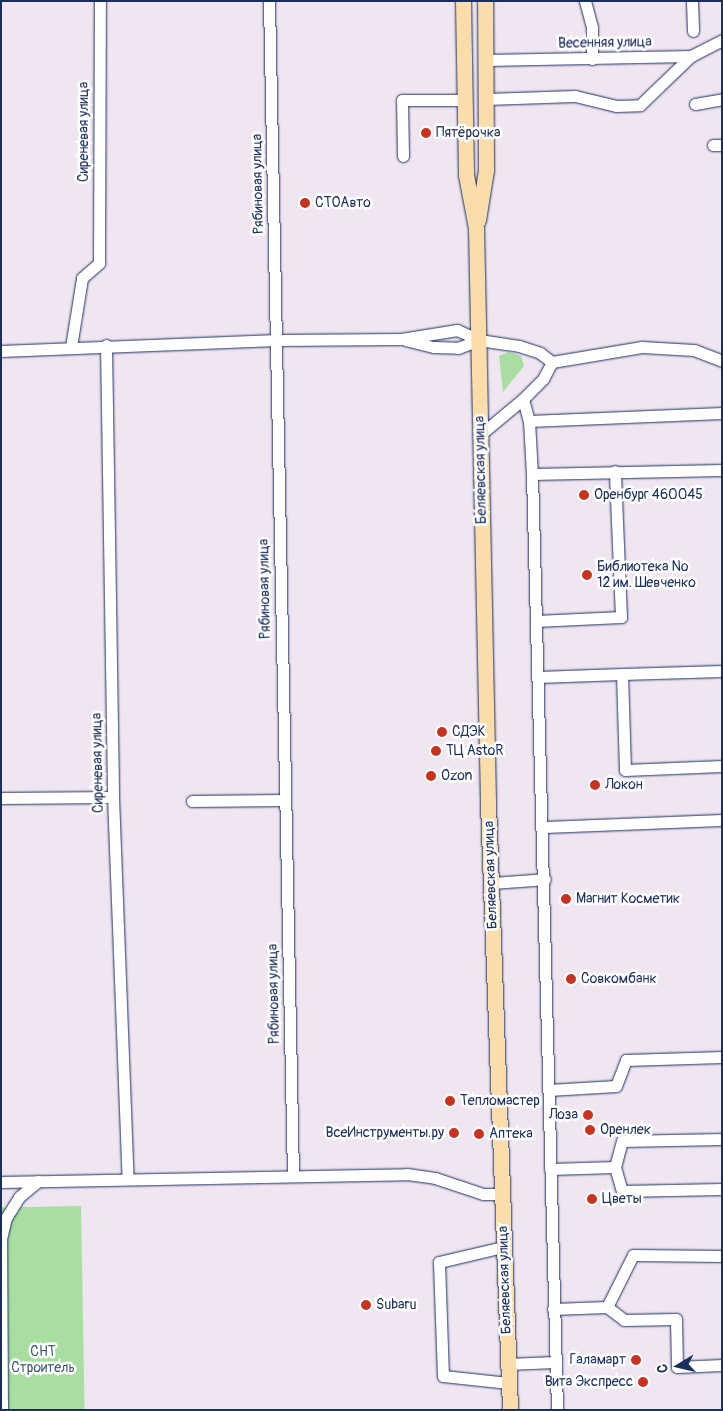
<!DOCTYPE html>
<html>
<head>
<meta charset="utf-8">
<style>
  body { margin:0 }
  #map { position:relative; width:723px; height:1411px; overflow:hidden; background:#f0e6f2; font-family:Pangolin,sans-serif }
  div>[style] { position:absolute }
  .green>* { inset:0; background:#a9dea1; transform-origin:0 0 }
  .roads { filter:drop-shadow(0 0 1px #1b2f5e) drop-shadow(0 0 1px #1b2f5e) }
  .minor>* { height:11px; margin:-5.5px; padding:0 5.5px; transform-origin:5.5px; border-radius:5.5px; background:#fff }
  .major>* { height:15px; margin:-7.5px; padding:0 7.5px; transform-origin:7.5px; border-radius:7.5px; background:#faddab }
  .dots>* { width:14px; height:14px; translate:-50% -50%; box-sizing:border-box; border:2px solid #fff; border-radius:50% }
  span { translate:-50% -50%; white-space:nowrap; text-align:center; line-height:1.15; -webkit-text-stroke:5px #fff; paint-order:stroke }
  .street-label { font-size:14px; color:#1b2f5e }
  .poi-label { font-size:14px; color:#1b2f5e }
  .left { translate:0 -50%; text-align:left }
  .right { translate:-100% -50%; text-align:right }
  .park-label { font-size:14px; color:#3e5b6f }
  .frame { position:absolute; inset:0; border:2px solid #1b2f5e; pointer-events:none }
  .north { position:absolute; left:653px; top:1341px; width:50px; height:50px; -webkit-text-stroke:4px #fff; paint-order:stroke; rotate:261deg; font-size:14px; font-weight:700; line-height:20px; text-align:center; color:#1b2f5e }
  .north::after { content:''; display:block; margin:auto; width:18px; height:22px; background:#1b2f5e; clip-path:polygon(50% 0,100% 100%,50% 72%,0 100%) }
</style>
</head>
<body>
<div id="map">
  <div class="green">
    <div style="clip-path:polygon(509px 352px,521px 356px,524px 366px,503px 392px,499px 356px)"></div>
    <div style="left:81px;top:1206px;width:204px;height:80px;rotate:89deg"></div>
  </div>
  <div class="roads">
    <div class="minor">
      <div style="left:269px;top:1px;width:1175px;rotate:88.83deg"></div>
      <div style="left:585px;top:1px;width:27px;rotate:75deg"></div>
      <div style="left:592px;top:27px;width:32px;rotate:90deg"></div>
      <div style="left:692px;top:1px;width:30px;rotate:88deg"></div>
      <div style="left:486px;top:60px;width:205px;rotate:-1.1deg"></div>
      <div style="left:691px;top:56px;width:35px;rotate:-27deg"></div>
      <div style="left:486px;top:99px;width:89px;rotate:-1.9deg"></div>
      <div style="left:575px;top:96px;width:42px;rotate:13.7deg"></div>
      <div style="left:616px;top:106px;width:24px;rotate:-2deg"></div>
      <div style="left:640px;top:105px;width:71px;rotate:-43.9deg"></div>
      <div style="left:695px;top:104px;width:27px;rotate:-10deg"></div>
      <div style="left:713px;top:145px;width:9px"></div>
      <div style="left:403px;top:156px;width:56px;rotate:-91deg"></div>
      <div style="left:402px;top:100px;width:64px"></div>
      <div style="left:405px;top:340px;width:30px;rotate:14deg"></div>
      <div style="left:434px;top:347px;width:24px;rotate:2deg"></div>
      <div style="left:458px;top:348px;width:22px;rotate:-21deg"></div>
      <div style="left:106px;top:345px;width:452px;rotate:89.1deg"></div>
      <div style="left:113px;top:797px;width:382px;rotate:87.8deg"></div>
      <div style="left:71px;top:347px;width:70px;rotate:-80.9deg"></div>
      <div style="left:82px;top:278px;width:23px;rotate:-41deg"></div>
      <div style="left:99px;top:263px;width:262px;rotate:-89.8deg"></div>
      <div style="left:1px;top:351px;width:276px;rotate:-2.3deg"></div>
      <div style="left:277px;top:340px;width:124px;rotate:-0.5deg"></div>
      <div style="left:401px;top:339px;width:57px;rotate:-9.1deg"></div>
      <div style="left:457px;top:330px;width:24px;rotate:24deg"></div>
      <div style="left:479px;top:340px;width:40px;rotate:8.5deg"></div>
      <div style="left:519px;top:346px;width:22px;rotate:18deg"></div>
      <div style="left:540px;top:353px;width:15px;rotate:37deg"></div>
      <div style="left:552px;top:362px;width:91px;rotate:-9.5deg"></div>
      <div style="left:642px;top:347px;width:52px;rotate:3.3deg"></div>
      <div style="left:694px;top:350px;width:30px;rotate:21deg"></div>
      <div style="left:523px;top:399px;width:23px;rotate:75deg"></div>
      <div style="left:529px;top:421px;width:53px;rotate:86.8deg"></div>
      <div style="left:532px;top:474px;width:936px;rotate:88.47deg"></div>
      <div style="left:529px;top:421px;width:193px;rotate:-2.4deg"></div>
      <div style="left:481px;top:434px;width:55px;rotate:-39.8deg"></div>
      <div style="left:523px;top:399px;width:28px;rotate:-45deg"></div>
      <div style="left:543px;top:379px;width:19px;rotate:-62deg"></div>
      <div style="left:532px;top:474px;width:190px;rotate:-1.2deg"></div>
      <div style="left:536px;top:621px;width:85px;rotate:-2.7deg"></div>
      <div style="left:621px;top:617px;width:146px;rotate:-92.4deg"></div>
      <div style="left:622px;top:674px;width:100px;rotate:-1.7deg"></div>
      <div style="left:538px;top:677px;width:84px;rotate:-2deg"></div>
      <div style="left:622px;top:674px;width:96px;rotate:88.2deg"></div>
      <div style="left:625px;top:770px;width:97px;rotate:-2.4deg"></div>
      <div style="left:1px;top:798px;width:112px;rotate:-0.5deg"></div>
      <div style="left:192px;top:801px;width:92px;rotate:-0.6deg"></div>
      <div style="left:544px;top:827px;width:178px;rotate:-2.3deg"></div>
      <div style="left:491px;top:883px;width:54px;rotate:-4.2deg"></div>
      <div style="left:549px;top:1090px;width:67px;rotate:-3.4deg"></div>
      <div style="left:616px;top:1086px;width:28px;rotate:-69deg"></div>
      <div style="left:626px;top:1060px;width:96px;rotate:-1.8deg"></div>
      <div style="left:615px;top:1167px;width:27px;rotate:-75deg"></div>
      <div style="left:622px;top:1141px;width:100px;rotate:-1.1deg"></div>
      <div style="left:550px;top:1169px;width:65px;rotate:-1.8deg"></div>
      <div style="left:615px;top:1167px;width:25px;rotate:74deg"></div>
      <div style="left:622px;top:1191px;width:100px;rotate:-1.1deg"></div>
      <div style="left:1px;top:1182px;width:406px;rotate:-1.1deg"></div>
      <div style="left:407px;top:1174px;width:28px;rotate:8deg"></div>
      <div style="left:435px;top:1178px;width:51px;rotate:18.4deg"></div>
      <div style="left:483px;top:1194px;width:18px"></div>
      <div style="left:503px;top:1247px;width:66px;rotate:166.8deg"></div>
      <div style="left:439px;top:1262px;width:114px;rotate:88deg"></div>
      <div style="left:443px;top:1376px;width:66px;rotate:6.1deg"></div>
      <div style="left:607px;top:1307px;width:58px;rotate:-63.4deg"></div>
      <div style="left:633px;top:1255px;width:89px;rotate:0.6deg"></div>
      <div style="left:553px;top:1309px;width:54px;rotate:-2.1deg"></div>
      <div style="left:607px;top:1307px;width:21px;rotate:37deg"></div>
      <div style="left:624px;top:1320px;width:52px;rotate:-1.1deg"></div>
      <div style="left:676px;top:1319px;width:48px;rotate:88.8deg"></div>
      <div style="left:677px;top:1367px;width:45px;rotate:-2.5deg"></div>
      <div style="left:508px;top:1364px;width:47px;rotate:-2.4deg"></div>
      <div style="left:2px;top:1410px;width:171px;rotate:-90.3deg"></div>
      <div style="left:1px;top:1239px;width:22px;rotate:-77deg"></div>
      <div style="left:6px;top:1218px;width:25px;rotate:-58deg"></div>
      <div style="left:19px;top:1197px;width:25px;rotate:-40deg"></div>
    </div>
    <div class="major">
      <div style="left:463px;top:1px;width:174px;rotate:89deg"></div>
      <div style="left:466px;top:175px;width:54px;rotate:79.3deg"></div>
      <div style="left:476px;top:228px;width:575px;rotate:88.8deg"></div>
      <div style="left:488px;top:803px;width:607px;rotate:87.92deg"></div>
      <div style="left:478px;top:220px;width:51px;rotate:-80.9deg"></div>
      <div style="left:486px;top:170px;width:169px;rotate:-90.3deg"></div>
    </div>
  </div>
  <div class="dots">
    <div style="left:426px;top:133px;background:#c8321e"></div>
    <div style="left:305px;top:203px;background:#c8321e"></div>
    <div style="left:584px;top:495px;background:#c8321e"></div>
    <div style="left:587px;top:575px;background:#c8321e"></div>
    <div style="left:442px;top:732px;background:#c8321e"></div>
    <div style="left:436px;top:751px;background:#c8321e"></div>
    <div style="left:431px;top:776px;background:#c8321e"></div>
    <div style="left:595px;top:785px;background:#c8321e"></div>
    <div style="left:566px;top:899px;background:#c8321e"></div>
    <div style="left:571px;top:979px;background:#c8321e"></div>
    <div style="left:450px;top:1101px;background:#c8321e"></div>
    <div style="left:588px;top:1115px;background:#c8321e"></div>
    <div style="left:590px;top:1130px;background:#c8321e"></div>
    <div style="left:454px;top:1133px;background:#c8321e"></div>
    <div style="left:479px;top:1134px;background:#c8321e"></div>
    <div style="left:592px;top:1199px;background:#c8321e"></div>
    <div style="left:366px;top:1305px;background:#c8321e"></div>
    <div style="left:636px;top:1360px;background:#c8321e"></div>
    <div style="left:643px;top:1382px;background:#c8321e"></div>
  </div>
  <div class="street-label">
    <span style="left:605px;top:43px;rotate:-1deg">Весенняя улица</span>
    <span style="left:84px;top:132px;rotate:-90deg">Сиреневая улица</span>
    <span style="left:258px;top:184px;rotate:-91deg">Рябиновая улица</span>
    <span style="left:481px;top:470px;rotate:-91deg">Беляевская улица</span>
    <span style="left:265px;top:589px;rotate:-91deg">Рябиновая улица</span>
    <span style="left:98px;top:763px;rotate:-91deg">Сиреневая улица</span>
    <span style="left:491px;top:875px;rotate:-92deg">Беляевская улица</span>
    <span style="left:274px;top:994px;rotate:-91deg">Рябиновая улица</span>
    <span style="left:505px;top:1280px;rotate:-92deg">Беляевская улица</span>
  </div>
  <div class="poi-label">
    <span class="left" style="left:436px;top:133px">Пятёрочка</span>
    <span class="left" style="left:315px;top:203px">СТОАвто</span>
    <span class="left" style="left:594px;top:495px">Оренбург 460045</span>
    <span class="left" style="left:597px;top:575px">Библиотека №<br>12 им. Шевченко</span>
    <span class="left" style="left:452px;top:732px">СДЭК</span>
    <span class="left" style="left:446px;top:751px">ТЦ AstoR</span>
    <span class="left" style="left:441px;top:776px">Ozon</span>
    <span class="left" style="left:605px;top:785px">Локон</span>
    <span class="left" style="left:576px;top:899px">Магнит Косметик</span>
    <span class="left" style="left:581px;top:979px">Совкомбанк</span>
    <span class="left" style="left:460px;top:1101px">Тепломастер</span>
    <span class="right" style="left:578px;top:1115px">Лоза</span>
    <span class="left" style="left:600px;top:1130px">Оренлек</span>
    <span class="right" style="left:444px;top:1133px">ВсеИнструменты.ру</span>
    <span class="left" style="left:489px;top:1134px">Аптека</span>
    <span class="left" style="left:602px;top:1199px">Цветы</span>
    <span class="left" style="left:376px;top:1305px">Subaru</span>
    <span class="right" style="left:626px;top:1360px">Галамарт</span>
    <span class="right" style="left:633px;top:1382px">Вита Экспресс</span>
  </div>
  <div class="park-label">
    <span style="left:43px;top:1360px">СНТ<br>Строитель</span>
  </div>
  <div class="frame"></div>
  <div class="north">С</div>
</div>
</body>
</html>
